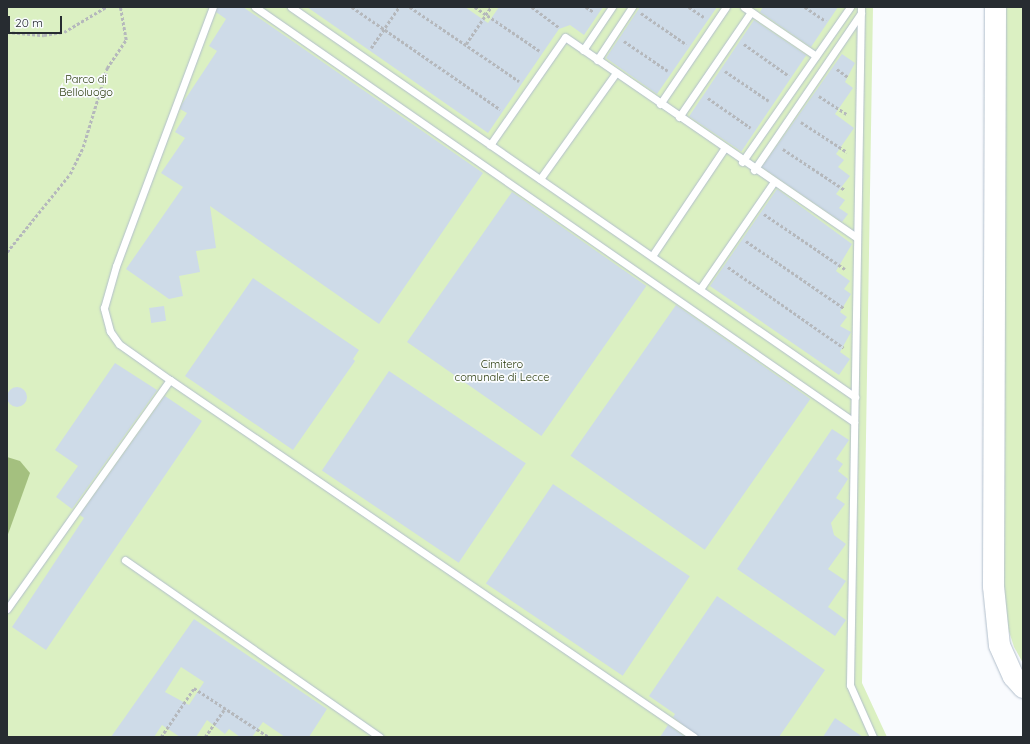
<!DOCTYPE html>
<html>
<head>
<meta charset="utf-8">
<style>
  body { margin:0 }
  #map { position:relative; width:1030px; height:744px; overflow:hidden; background:#f9fbfe; font-family:Quicksand,sans-serif }
  div>[style] { position:absolute }
  .green>* { inset:0; background:#dbf0c2 }
  .forest>* { inset:0; background:#a4c07f }
  .building>* { inset:0; background:#cedbe8; transform-origin:0 0 }
  .round { border-radius:50% }
  .path>* { height:2.5px; margin-top:-1.25px; transform-origin:0; background:repeating-linear-gradient(90deg,#b5b8bc 0 3px,transparent 0 5px) }
  .roads { filter:drop-shadow(0 0 1px #b2bfcc) drop-shadow(0 0 1px #b2bfcc) }
  .lane>* { height:7px; margin:-3.5px; padding:0 3.5px; transform-origin:3.5px; border-radius:3.5px; background:#fff }
  .secondary>* { height:21px; margin:-10.5px; padding:0 10.5px; transform-origin:10.5px; border-radius:10.5px; background:#fff }
  span { translate:-50% -50%; white-space:nowrap; text-align:center; line-height:1.15; -webkit-text-stroke:3.5px #f9fbfe; paint-order:stroke }
  .park-label { font-size:11px; color:#293a0a }
  .frame { position:absolute; inset:0; border:8px solid #272c31; pointer-events:none }
  .scale { position:absolute; left:8px; top:16px; width:54px; height:18px; box-sizing:border-box; border:2px solid #272c31; border-top:0; padding-left:5px; font-size:12px; line-height:14px; white-space:nowrap; color:#272c31; -webkit-text-stroke:3px #f9fbfe; paint-order:stroke }
</style>
</head>
<body>
<div id="map">
  <div class="green">
    <div style="clip-path:polygon(7px 7px,873px 7px,862px 683px,887px 737px,7px 737px)"></div>
    <div style="clip-path:polygon(1005px 7px,1023px 7px,1023px 663px,1014px 647px,1004px 616px)"></div>
  </div>
  <div class="forest">
    <div style="clip-path:polygon(7px 457px,20px 461px,30px 473px,7px 537px)"></div>
  </div>
  <div class="building">
    <div style="clip-path:polygon(218px 7px,243px 7px,483px 173px,379px 324px,210px 206px,216px 248px,196px 251px,200px 272px,179px 276px,183px 296px,169px 299px,126px 269px,183px 187px,161px 173px,185px 138px,175px 132px,187px 113px,180px 109px,182px 104px,217px 51px,209px 46px,226px 19px,216px 12px)"></div>
    <div style="clip-path:polygon(307px 7px,465px 7px,488px 23px,499px 7px,603px 7px,584px 35px,570px 25px,559px 29px,488px 133px)"></div>
    <div style="clip-path:polygon(640px 7px,717px 7px,657px 94px,606px 58px)"></div>
    <div style="clip-path:polygon(763px 7px,838px 7px,811px 47px,760px 12px)"></div>
    <div style="left:754px;top:20px;width:63px;height:116px;rotate:34deg"></div>
    <div style="clip-path:polygon(842px 54px,855px 63px,845px 82px,853px 88px,835px 114px,854px 128px,836px 154px,844px 160px,838px 167px,850px 176px,836px 194px,845px 200px,839px 208px,848px 214px,842px 222px,762px 167px)"></div>
    <div style="clip-path:polygon(777px 189px,852px 244px,836px 271px,850px 281px,844px 289px,851px 294px,840px 312px,847px 317px,840px 326px,851px 332px,840px 352px,850px 359px,839px 375px,710px 286px)"></div>
    <div style="left:512px;top:192px;width:164px;height:183px;rotate:35deg"></div>
    <div style="clip-path:polygon(253px 278px,359px 350px,353px 359px,355px 361px,293px 450px,185px 376px)"></div>
    <div style="left:676px;top:305px;width:164px;height:184px;rotate:35deg"></div>
    <div style="left:164px;top:306px;width:15px;height:15px;rotate:82deg"></div>
    <div style="clip-path:polygon(115px 363px,157px 390px,72px 509px,56px 497px,78px 466px,55px 450px)"></div>
    <div style="left:389px;top:371px;width:165px;height:120px;rotate:34deg"></div>
    <div class="round" style="left:7px;top:387px;width:20px;height:20px"></div>
    <div style="clip-path:polygon(165px 396px,202px 421px,46px 650px,12px 627px,84px 518px,80px 515px)"></div>
    <div style="clip-path:polygon(832px 429px,849px 440px,836px 459px,843px 464px,838px 471px,848px 479px,836px 498px,845px 504px,831px 523px,834px 535px,846px 544px,828px 569px,846px 581px,828px 607px,846px 620px,835px 636px,737px 569px)"></div>
    <div style="left:553px;top:484px;width:165px;height:120px;rotate:34deg"></div>
    <div style="clip-path:polygon(717px 596px,825px 670px,779px 737px,699px 737px,673px 717px,675px 714px,649px 696px)"></div>
    <div style="clip-path:polygon(evenodd,194px 619px,327px 709px,309px 737px,285px 737px,263px 722px,252px 737px,240px 737px,229px 729px,225px 734px,207px 720px,196px 737px,180px 737px,162px 725px,154px 737px,111px 737px,194px 619px,181px 667px,204px 682px,189px 705px,165px 692px,181px 667px)"></div>
    <div style="clip-path:polygon(835px 718px,863px 737px,823px 737px)"></div>
    <div style="clip-path:polygon(668px 725px,685px 737px,660px 737px)"></div>
  </div>
  <div class="path">
    <div style="left:352px;top:7px;width:180px;rotate:34.6deg"></div>
    <div style="left:410px;top:7px;width:132px;rotate:34.2deg"></div>
    <div style="left:475px;top:7px;width:78px;rotate:34.1deg"></div>
    <div style="left:532px;top:7px;width:34px;rotate:37deg"></div>
    <div style="left:586px;top:7px;width:9px;rotate:32deg"></div>
    <div style="left:689px;top:7px;width:18px;rotate:34deg"></div>
    <div style="left:805px;top:7px;width:25px;rotate:34deg"></div>
    <div style="left:641px;top:13px;width:55px;rotate:34.6deg"></div>
    <div style="left:7px;top:32px;width:37px;rotate:5deg"></div>
    <div style="left:44px;top:35px;width:20px;rotate:-9deg"></div>
    <div style="left:64px;top:32px;width:49px;rotate:-30.8deg"></div>
    <div style="left:624px;top:41px;width:53px;rotate:34.3deg"></div>
    <div style="left:466px;top:44px;width:45px;rotate:-56deg"></div>
    <div style="left:744px;top:44px;width:55px;rotate:35.4deg"></div>
    <div style="left:371px;top:48px;width:50px;rotate:-55.7deg"></div>
    <div style="left:837px;top:69px;width:14px;rotate:36deg"></div>
    <div style="left:725px;top:71px;width:53px;rotate:34.3deg"></div>
    <div style="left:819px;top:96px;width:33px;rotate:33deg"></div>
    <div style="left:708px;top:98px;width:52px;rotate:34.9deg"></div>
    <div style="left:801px;top:122px;width:55px;rotate:33.1deg"></div>
    <div style="left:783px;top:149px;width:74px;rotate:33.5deg"></div>
    <div style="left:764px;top:214px;width:98px;rotate:34.2deg"></div>
    <div style="left:746px;top:241px;width:119px;rotate:34.4deg"></div>
    <div style="left:7px;top:252px;width:100px;rotate:-51.1deg"></div>
    <div style="left:70px;top:174px;width:30px;rotate:-64deg"></div>
    <div style="left:83px;top:147px;width:83px;rotate:-73.1deg"></div>
    <div style="left:107px;top:68px;width:34px;rotate:-56deg"></div>
    <div style="left:126px;top:40px;width:34px;rotate:-100deg"></div>
    <div style="left:728px;top:267px;width:141px;rotate:34.9deg"></div>
    <div style="left:161px;top:737px;width:59px;rotate:-56deg"></div>
    <div style="left:194px;top:688px;width:90px;rotate:33.2deg"></div>
    <div style="left:205px;top:737px;width:35px;rotate:-55deg"></div>
  </div>
  <div class="roads">
    <div class="lane">
      <div style="left:255px;top:7px;width:729px;rotate:34.72deg"></div>
      <div style="left:291px;top:7px;width:686px;rotate:34.66deg"></div>
      <div style="left:744px;top:7px;width:87px;rotate:34.2deg"></div>
      <div style="left:861px;top:7px;width:678px;rotate:90.93deg"></div>
      <div style="left:850px;top:685px;width:57px;rotate:66.1deg"></div>
      <div style="left:583px;top:50px;width:52px;rotate:-56deg"></div>
      <div style="left:597px;top:60px;width:64px;rotate:-56.6deg"></div>
      <div style="left:660px;top:104px;width:117px;rotate:-55.8deg"></div>
      <div style="left:679px;top:117px;width:127px;rotate:-55.6deg"></div>
      <div style="left:490px;top:145px;width:131px;rotate:-55.2deg"></div>
      <div style="left:565px;top:37px;width:354px;rotate:34.5deg"></div>
      <div style="left:742px;top:162px;width:189px;rotate:-55.1deg"></div>
      <div style="left:754px;top:170px;width:190px;rotate:-55.7deg"></div>
      <div style="left:540px;top:179px;width:130px;rotate:-54.4deg"></div>
      <div style="left:652px;top:256px;width:129px;rotate:-56.1deg"></div>
      <div style="left:700px;top:289px;width:129px;rotate:-55.4deg"></div>
      <div style="left:170px;top:380px;width:634px;rotate:34.27deg"></div>
      <div style="left:125px;top:560px;width:310px;rotate:34.8deg"></div>
      <div style="left:7px;top:609px;width:281px;rotate:-54.6deg"></div>
      <div style="left:170px;top:380px;width:62px;rotate:-144.8deg"></div>
      <div style="left:119px;top:344px;width:16px;rotate:-125deg"></div>
      <div style="left:110px;top:331px;width:24px;rotate:-105deg"></div>
      <div style="left:104px;top:308px;width:44px;rotate:-74.1deg"></div>
      <div style="left:116px;top:266px;width:277px;rotate:-69.5deg"></div>
    </div>
    <div class="secondary">
      <div style="left:995px;top:7px;width:579px;rotate:90.2deg"></div>
      <div style="left:993px;top:586px;width:59px;rotate:84.2deg"></div>
      <div style="left:999px;top:645px;width:34px;rotate:66deg"></div>
      <div style="left:1013px;top:676px;width:15px;rotate:48deg"></div>
    </div>
  </div>
  <div class="park-label">
    <span style="left:86px;top:86px">Parco di<br>Belloluogo</span>
    <span style="left:502px;top:371px">Cimitero<br>comunale di Lecce</span>
  </div>
  <div class="frame"></div>
  <div class="scale">20 m</div>
</div>
</body>
</html>
